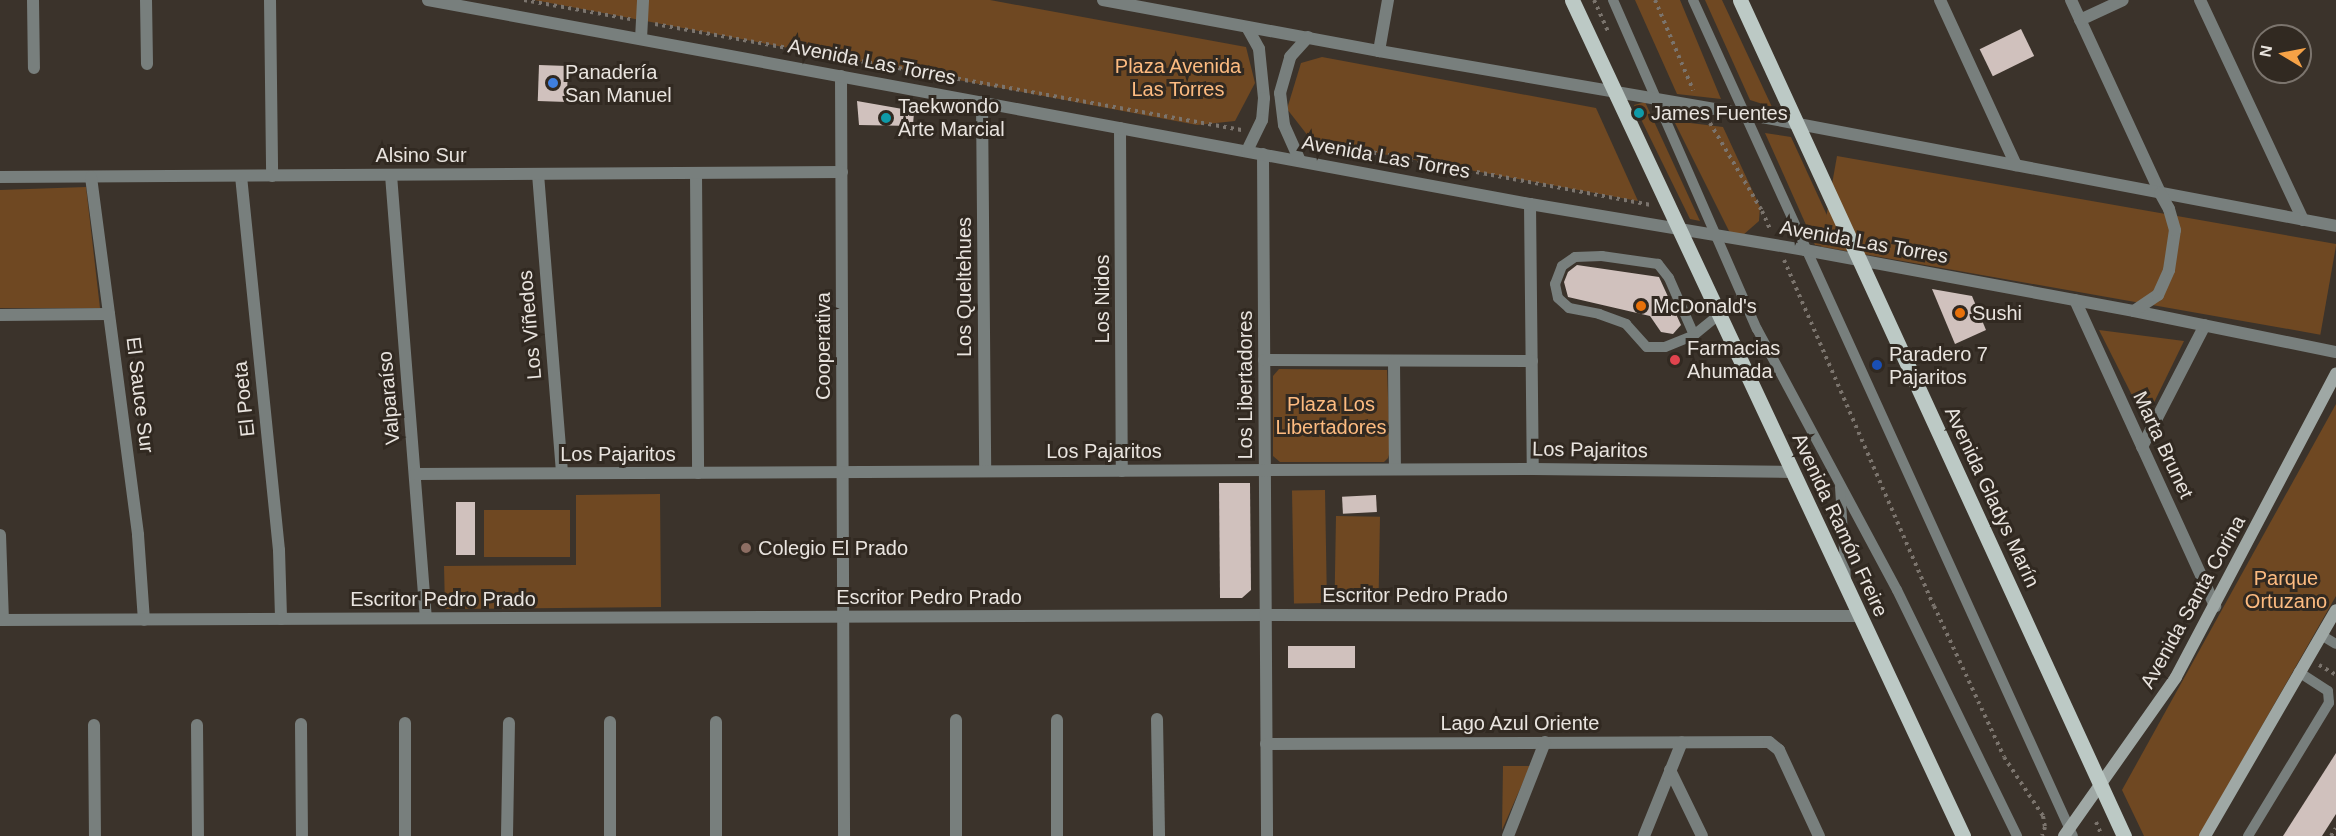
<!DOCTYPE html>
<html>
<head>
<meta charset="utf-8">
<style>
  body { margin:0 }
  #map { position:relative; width:2336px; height:836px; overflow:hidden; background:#3b332b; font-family:Arial,sans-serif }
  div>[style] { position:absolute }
  .green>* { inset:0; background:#6f4822; transform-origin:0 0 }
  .building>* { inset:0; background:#d0c1bd; transform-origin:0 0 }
  .path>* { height:4px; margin-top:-2px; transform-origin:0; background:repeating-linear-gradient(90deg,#7b746d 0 3px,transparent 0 7.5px) }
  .service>* { height:10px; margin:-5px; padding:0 5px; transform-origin:5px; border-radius:5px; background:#787f7d }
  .pedestrian>* { height:12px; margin:-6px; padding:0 6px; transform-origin:6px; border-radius:6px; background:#787f7d }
  .minor>* { height:12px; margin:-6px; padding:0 6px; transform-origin:6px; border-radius:6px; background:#787f7d }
  .tertiary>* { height:12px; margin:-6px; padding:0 6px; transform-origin:6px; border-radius:6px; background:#787f7d }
  .secondary>* { height:12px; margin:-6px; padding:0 6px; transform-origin:6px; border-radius:6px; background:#9fa8a5 }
  .primary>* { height:15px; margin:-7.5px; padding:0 7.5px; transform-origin:7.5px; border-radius:7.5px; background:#bcc9c5 }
  .dots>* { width:16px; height:16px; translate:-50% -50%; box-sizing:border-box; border:3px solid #312921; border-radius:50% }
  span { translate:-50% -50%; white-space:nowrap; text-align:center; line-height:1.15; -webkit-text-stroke:6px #312921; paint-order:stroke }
  .street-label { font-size:20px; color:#e9e4df }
  .park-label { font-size:20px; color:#fdbb80 }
  .poi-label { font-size:20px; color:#e9e4df }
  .left { translate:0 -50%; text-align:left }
  .north { position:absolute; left:2252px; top:24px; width:60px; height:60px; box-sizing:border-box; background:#312921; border:2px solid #7b746d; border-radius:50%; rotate:280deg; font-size:16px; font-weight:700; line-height:24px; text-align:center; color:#e9e4df }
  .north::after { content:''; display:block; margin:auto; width:21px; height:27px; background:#f6a246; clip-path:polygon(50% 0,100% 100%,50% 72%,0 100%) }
</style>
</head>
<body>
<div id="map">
  <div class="green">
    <div style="clip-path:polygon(534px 0,990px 0,1246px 47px,1255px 83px,1235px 121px,1197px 125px)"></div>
    <div style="clip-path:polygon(1635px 0,1680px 0,1721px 99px,1677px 94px)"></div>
    <div style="clip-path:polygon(1705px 0,1722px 0,1772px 107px,1750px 100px)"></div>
    <div style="clip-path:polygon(1322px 57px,1596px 108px,1638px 201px,1312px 141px,1287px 109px,1301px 63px)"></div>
    <div style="clip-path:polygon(1645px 102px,1700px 221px,1690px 219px,1634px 105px)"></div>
    <div style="clip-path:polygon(1674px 121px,1723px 127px,1760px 207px,1759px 221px,1743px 235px,1730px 233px)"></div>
    <div style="clip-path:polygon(1765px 133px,1791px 137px,1836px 235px,1825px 246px,1815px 245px)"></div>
    <div style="left:1837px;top:156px;width:507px;height:92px;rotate:10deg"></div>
    <div style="clip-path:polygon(86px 187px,100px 308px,0 308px,0 190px)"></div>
    <div style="clip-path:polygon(2099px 330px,2184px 341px,2145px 421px)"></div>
    <div style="clip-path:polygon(1279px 369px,1387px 370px,1390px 451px,1388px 458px,1384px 462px,1280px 462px,1273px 456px,1273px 376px)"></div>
    <div style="clip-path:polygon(2336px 404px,2336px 596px,2199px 836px,2144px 836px,2122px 790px)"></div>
    <div style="left:1325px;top:490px;width:113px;height:33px;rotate:89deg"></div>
    <div style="clip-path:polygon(660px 494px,661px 607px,445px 609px,444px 566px,576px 565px,576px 495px)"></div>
    <div style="left:570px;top:510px;width:47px;height:86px;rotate:90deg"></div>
    <div style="left:1336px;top:516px;width:44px;height:75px;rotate:1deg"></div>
    <div style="clip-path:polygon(1503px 766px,1530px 766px,1502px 830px)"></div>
  </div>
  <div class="building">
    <div style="left:2021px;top:29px;width:30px;height:46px;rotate:64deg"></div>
    <div style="left:539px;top:65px;width:29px;height:36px;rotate:2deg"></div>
    <div style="clip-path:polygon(857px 101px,914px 111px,913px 126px,859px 125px)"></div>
    <div style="clip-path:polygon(1577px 265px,1659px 277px,1681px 325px,1673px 334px,1661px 332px,1650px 316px,1568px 297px,1564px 282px,1568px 272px)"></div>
    <div style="clip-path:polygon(1932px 289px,1972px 296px,1986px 330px,1955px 344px)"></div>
    <div style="clip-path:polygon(1219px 483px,1250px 483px,1251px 590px,1242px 598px,1220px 598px)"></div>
    <div style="left:1376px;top:495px;width:17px;height:34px;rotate:87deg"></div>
    <div style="left:456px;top:502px;width:19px;height:53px"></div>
    <div style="left:1288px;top:646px;width:67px;height:22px"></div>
    <div style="clip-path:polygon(2336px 753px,2336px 814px,2322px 836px,2283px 836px)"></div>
  </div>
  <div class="path">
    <div style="left:524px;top:0;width:108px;rotate:10.2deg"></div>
    <div style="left:1594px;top:0;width:37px;rotate:66deg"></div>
    <div style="left:1655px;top:0;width:98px;rotate:67.1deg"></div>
    <div style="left:655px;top:24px;width:596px;rotate:10.25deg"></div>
    <div style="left:1710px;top:123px;width:102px;rotate:59.4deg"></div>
    <div style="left:1762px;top:211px;width:22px;rotate:66deg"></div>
    <div style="left:1307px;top:140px;width:350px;rotate:10.7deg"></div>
    <div style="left:1784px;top:260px;width:377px;rotate:66.6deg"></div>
    <div style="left:1934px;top:606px;width:166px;rotate:65.1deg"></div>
    <div style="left:2004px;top:757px;width:71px;rotate:56.5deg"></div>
    <div style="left:2043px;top:816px;width:11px;rotate:80deg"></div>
    <div style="left:2045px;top:827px;width:9px;rotate:108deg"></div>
    <div style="left:2319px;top:665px;width:20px;rotate:30deg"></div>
    <div style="left:2096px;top:822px;width:15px;rotate:67deg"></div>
    <div style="left:2331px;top:836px;width:9px;rotate:-58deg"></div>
  </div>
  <div class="service">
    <div style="left:1613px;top:0;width:359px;rotate:66.4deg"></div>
    <div style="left:1757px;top:329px;width:296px;rotate:61.8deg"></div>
    <div style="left:1897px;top:590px;width:274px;rotate:64deg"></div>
    <div style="left:1693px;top:0;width:918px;rotate:65.56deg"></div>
    <div style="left:1694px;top:335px;width:62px;rotate:-113.7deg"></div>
    <div style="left:1669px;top:278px;width:18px;rotate:-128deg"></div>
    <div style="left:1658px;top:264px;width:57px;rotate:-171.9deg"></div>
    <div style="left:1602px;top:256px;width:27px;rotate:178deg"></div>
    <div style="left:1575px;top:257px;width:16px;rotate:145deg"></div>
    <div style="left:1562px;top:266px;width:19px;rotate:111deg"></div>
    <div style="left:1555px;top:284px;width:14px;rotate:78deg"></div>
    <div style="left:1558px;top:298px;width:15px;rotate:42deg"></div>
    <div style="left:1569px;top:308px;width:31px;rotate:11deg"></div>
    <div style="left:1599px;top:314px;width:29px;rotate:20deg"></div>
    <div style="left:1626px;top:324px;width:31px;rotate:48deg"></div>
    <div style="left:1647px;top:347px;width:18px"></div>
    <div style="left:1665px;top:347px;width:31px;rotate:-22deg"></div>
    <div style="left:1694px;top:335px;width:33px;rotate:-39deg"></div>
    <div style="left:1840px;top:487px;width:93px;rotate:86.3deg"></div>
    <div style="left:2321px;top:635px;width:17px;rotate:31deg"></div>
    <div style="left:2248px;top:836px;width:156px;rotate:-58.7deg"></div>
    <div style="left:2329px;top:703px;width:12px;rotate:-95deg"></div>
    <div style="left:2328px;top:691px;width:35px;rotate:-147deg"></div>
  </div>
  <div class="pedestrian">
    <div style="left:1714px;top:471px;width:80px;rotate:0.7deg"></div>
  </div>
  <div class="minor">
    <div style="left:33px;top:0;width:68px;rotate:89.2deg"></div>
    <div style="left:146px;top:0;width:64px;rotate:89.1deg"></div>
    <div style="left:270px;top:0;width:176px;rotate:89.3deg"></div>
    <div style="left:1940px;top:0;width:182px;rotate:65.3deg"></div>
    <div style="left:2071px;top:0;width:213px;rotate:65.2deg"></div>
    <div style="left:2200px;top:0;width:243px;rotate:64.9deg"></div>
    <div style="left:2080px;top:20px;width:47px;rotate:-24.9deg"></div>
    <div style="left:641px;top:39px;width:39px;rotate:-87deg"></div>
    <div style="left:1379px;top:51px;width:52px;rotate:-80deg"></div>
    <div style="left:841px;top:76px;width:760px;rotate:89.77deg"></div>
    <div style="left:982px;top:102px;width:369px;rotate:89.5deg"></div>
    <div style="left:1120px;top:128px;width:343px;rotate:89.7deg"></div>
    <div style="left:1263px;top:154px;width:682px;rotate:89.66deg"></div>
    <div style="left:696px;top:173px;width:300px;rotate:89.6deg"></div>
    <div style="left:538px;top:174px;width:300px;rotate:85.4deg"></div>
    <div style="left:391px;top:175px;width:444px;rotate:85.5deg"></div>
    <div style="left:241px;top:176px;width:376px;rotate:84.2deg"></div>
    <div style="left:279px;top:550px;width:69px;rotate:88.3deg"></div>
    <div style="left:0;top:177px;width:842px;rotate:-0.34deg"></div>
    <div style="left:91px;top:177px;width:361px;rotate:82.5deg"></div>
    <div style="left:138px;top:535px;width:85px;rotate:86deg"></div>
    <div style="left:1530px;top:204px;width:265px;rotate:89.4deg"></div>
    <div style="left:2075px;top:300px;width:337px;rotate:65.4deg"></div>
    <div style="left:0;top:315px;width:109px;rotate:-0.5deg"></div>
    <div style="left:1264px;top:360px;width:268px;rotate:0.2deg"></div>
    <div style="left:1394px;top:361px;width:108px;rotate:89.5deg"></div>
    <div style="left:2142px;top:447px;width:137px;rotate:-62.7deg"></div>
    <div style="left:415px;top:474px;width:1118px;rotate:-0.26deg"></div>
    <div style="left:1533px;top:469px;width:181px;rotate:0.6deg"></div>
    <div style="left:0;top:535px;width:85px;rotate:88deg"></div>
    <div style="left:0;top:620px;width:1265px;rotate:-0.23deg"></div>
    <div style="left:1265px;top:615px;width:594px;rotate:0.1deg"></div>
    <div style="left:1157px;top:719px;width:117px;rotate:89deg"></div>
    <div style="left:956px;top:720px;width:116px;rotate:90deg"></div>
    <div style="left:1057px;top:720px;width:116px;rotate:90deg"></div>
    <div style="left:610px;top:722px;width:114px;rotate:90deg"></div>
    <div style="left:716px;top:722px;width:114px;rotate:90deg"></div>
    <div style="left:405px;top:723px;width:113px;rotate:90deg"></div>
    <div style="left:301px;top:724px;width:112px;rotate:89.5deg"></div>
    <div style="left:94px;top:725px;width:111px;rotate:89.5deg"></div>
    <div style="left:197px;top:725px;width:111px;rotate:89.5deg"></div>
    <div style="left:1266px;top:744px;width:503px;rotate:-0.23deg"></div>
    <div style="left:1769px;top:742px;width:13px;rotate:39deg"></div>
    <div style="left:1779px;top:750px;width:95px;rotate:65.1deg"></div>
    <div style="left:1670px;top:770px;width:73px;rotate:64.1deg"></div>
    <div style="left:507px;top:836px;width:113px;rotate:-89deg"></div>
    <div style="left:1508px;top:836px;width:101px;rotate:-68.5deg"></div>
    <div style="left:1644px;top:836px;width:101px;rotate:-68deg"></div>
  </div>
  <div class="tertiary">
    <div style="left:428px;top:0;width:1121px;rotate:10.49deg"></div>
    <div style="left:1530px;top:204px;width:279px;rotate:9.5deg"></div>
    <div style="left:1805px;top:250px;width:335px;rotate:10.5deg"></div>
    <div style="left:2134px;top:311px;width:206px;rotate:11.5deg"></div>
    <div style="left:1103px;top:0;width:281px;rotate:10.5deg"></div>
    <div style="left:1379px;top:51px;width:389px;rotate:9.8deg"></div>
    <div style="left:1762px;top:117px;width:584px;rotate:10.75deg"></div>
    <div style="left:1247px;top:27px;width:25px;rotate:61deg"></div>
    <div style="left:1259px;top:49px;width:49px;rotate:84.2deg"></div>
    <div style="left:1264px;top:98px;width:22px;rotate:95deg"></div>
    <div style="left:1262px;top:120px;width:34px;rotate:116deg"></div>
    <div style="left:1300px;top:161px;width:39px;rotate:-114deg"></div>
    <div style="left:1284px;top:125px;width:32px;rotate:-97deg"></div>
    <div style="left:1280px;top:93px;width:37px;rotate:-74deg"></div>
    <div style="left:1290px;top:57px;width:27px;rotate:-48deg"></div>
    <div style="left:2134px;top:311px;width:29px;rotate:-34deg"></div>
    <div style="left:2158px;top:295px;width:27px;rotate:-66deg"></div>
    <div style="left:2169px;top:270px;width:40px;rotate:-81.5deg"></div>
    <div style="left:2175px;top:230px;width:22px;rotate:-106deg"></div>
    <div style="left:2169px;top:209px;width:18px;rotate:-119deg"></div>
  </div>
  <div class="secondary">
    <div style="left:2064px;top:836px;width:194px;rotate:-54.8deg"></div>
    <div style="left:2176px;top:677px;width:343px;rotate:-62.2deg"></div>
    <div style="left:2205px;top:836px;width:261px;rotate:-59.9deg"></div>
  </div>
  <div class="primary">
    <div style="left:1572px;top:0;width:923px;rotate:64.93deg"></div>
    <div style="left:1740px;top:0;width:920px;rotate:65.33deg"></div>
  </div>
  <div class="dots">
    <div style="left:553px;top:83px;background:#3f7fe0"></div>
    <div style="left:1639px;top:113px;background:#0f9aa8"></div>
    <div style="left:886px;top:118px;background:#0f9aa8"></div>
    <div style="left:1641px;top:306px;background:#e8710a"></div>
    <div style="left:1960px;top:313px;background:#e8710a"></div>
    <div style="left:1675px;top:360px;background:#e0444e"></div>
    <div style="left:1877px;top:365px;background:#1a4fb4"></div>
    <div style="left:746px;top:548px;background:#8d6e63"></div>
  </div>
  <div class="street-label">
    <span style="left:872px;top:62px;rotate:11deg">Avenida Las Torres</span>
    <span style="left:421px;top:155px">Alsino Sur</span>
    <span style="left:1386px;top:157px;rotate:10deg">Avenida Las Torres</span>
    <span style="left:1864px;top:242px;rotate:10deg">Avenida Las Torres</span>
    <span style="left:964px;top:287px;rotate:-90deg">Los Queltehues</span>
    <span style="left:1102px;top:299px;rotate:-90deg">Los Nidos</span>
    <span style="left:530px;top:325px;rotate:-95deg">Los Viñedos</span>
    <span style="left:823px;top:346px;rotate:-90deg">Cooperativa</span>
    <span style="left:1245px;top:385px;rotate:-90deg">Los Libertadores</span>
    <span style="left:140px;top:395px;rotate:83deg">El Sauce Sur</span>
    <span style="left:389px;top:398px;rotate:-95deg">Valparaíso</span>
    <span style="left:244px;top:399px;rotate:-96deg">El Poeta</span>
    <span style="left:2163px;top:445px;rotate:65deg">Marta Brunet</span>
    <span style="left:1590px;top:450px;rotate:1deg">Los Pajaritos</span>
    <span style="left:1104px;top:451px">Los Pajaritos</span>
    <span style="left:618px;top:454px">Los Pajaritos</span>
    <span style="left:1992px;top:497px;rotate:65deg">Avenida Gladys Marín</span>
    <span style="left:1840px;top:525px;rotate:65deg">Avenida Ramón Freire</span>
    <span style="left:1415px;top:595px">Escritor Pedro Prado</span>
    <span style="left:929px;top:597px">Escritor Pedro Prado</span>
    <span style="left:443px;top:599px">Escritor Pedro Prado</span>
    <span style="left:2193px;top:602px;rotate:-61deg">Avenida Santa Corina</span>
    <span style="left:1520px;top:723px">Lago Azul Oriente</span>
  </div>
  <div class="park-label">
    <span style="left:1178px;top:78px">Plaza Avenida<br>Las Torres</span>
    <span style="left:1331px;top:416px">Plaza Los<br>Libertadores</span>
    <span style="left:2286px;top:590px">Parque<br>Ortuzano</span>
  </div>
  <div class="poi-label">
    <span class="left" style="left:565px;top:84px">Panadería<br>San Manuel</span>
    <span class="left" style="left:898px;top:118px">Taekwondo<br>Arte Marcial</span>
    <span class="left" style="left:1651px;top:113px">James Fuentes</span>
    <span class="left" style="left:1653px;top:306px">McDonald's</span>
    <span class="left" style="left:1972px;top:313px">Sushi</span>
    <span class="left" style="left:1687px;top:360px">Farmacias<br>Ahumada</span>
    <span class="left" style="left:1889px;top:366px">Paradero 7<br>Pajaritos</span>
    <span class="left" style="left:758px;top:548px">Colegio El Prado</span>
  </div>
  <div class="north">N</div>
</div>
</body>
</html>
